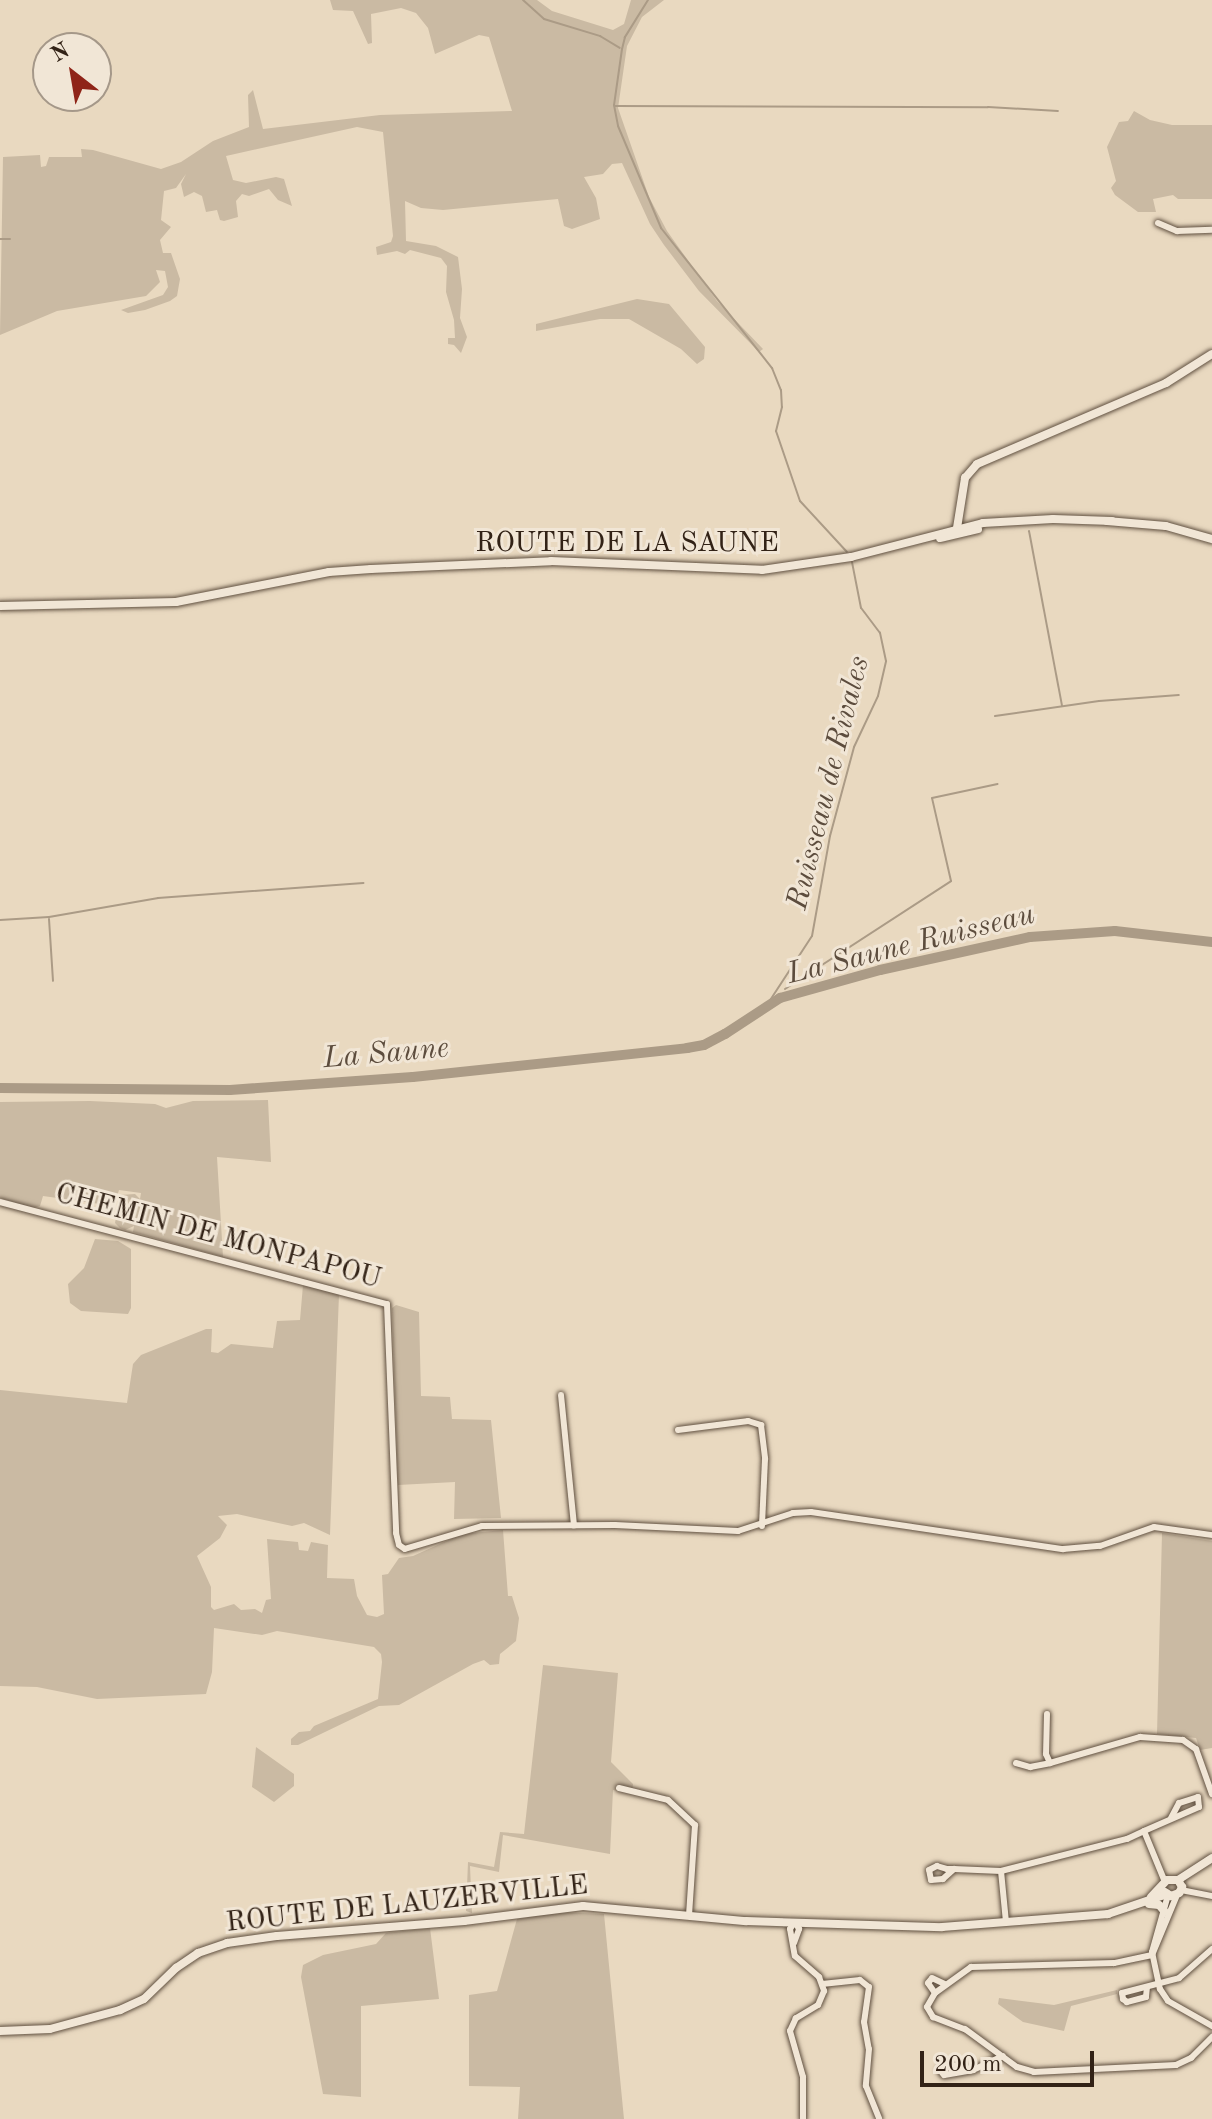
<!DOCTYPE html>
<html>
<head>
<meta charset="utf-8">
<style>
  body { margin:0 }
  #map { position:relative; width:1212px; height:2119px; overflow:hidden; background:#e9d9c0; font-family:"Old Standard TT",serif }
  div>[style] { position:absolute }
  .green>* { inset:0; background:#cabaa3 }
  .stream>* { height:2px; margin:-1px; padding:0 1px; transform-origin:1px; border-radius:1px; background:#ab9b86 }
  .river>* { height:10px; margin:-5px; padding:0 5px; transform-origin:5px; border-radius:5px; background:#ab9b86 }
  .roads { filter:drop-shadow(0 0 2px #605040) drop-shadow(0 0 2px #605040) }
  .minor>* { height:6px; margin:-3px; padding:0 3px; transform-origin:3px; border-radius:3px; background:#f1e6d6 }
  .tertiary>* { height:8px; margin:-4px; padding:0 4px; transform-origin:4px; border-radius:4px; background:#f1e6d6 }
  span { translate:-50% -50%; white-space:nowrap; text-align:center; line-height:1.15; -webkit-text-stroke:6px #f1e6d6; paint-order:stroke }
  .street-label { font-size:28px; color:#322216 }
  .water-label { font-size:30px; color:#5c4c3d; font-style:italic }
  .north { position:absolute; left:32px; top:32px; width:80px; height:80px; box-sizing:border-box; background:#f1e6d6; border:2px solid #a59889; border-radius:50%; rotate:329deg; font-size:22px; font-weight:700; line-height:32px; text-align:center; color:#322216 }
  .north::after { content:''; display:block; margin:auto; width:28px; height:36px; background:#8f2418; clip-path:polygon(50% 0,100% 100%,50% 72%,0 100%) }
  .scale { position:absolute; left:920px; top:2051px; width:174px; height:36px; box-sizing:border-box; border:4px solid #322216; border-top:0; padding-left:10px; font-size:24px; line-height:28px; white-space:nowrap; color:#322216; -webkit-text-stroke:6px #f1e6d6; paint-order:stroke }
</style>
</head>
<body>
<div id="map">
  <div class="green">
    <div style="clip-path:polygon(330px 0,537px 0,552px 11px,613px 30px,624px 24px,631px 0,664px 0,642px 17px,627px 46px,618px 108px,649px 197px,667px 231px,717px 301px,763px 349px,759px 352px,699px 291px,664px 245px,650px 224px,622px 163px,612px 164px,603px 174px,584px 177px,596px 198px,600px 219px,572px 229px,564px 226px,558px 199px,443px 210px,421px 208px,405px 201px,406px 241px,436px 246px,458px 257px,462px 289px,460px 318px,467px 337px,461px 353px,454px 345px,448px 344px,448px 338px,455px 338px,454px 320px,446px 292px,447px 266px,441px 258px,410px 250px,405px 254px,397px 251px,377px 255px,376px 247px,391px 242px,393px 236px,383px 132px,357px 127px,226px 156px,233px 180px,246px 183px,276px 177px,284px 179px,292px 206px,278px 200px,269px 189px,249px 196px,242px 194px,236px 201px,238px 217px,224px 221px,220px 220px,217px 210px,206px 212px,202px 196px,194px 192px,184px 197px,181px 184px,186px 174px,176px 188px,164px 191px,161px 220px,171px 227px,160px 240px,163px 253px,171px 253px,180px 279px,177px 296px,170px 301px,145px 310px,128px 313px,121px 310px,163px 295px,168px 287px,165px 271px,156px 270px,160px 282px,146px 296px,57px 311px,0 335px,3px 157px,40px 155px,41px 167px,46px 166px,49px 157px,82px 157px,81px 149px,93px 150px,161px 169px,181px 162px,213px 141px,249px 127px,248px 95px,253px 90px,263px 129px,380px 115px,512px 111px,489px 37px,479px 35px,435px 54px,428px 28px,416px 13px,401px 8px,371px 14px,372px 43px,368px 44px,353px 11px,333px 10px)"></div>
    <div style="clip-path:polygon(1134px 111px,1150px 120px,1172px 125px,1212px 125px,1212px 199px,1178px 199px,1173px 195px,1153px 199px,1156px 212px,1138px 212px,1115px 195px,1111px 188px,1116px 181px,1107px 147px,1119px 122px,1128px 121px)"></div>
    <div style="clip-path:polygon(637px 299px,669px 304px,705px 347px,704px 359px,697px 364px,681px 349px,629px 319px,600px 319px,536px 331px,536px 324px)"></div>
    <div style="clip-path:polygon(268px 1100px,271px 1162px,217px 1157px,223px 1257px,133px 1232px,134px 1226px,125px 1230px,120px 1228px,115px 1223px,120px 1195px,135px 1194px,140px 1199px,141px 1193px,119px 1190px,114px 1206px,43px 1196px,40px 1206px,34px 1208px,0 1198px,0 1102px,90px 1101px,155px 1104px,166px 1108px,193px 1101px)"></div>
    <div style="clip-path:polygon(95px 1239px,118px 1241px,131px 1249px,131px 1308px,128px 1314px,81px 1311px,70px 1303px,68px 1284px,84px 1268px)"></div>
    <div style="clip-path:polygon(303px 1285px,339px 1294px,330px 1535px,304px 1523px,292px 1526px,237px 1514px,218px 1516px,227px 1525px,220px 1538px,197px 1556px,211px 1587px,211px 1607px,214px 1610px,234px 1604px,241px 1610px,255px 1609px,262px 1613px,266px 1600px,271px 1599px,267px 1539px,298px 1542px,299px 1550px,308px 1551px,311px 1542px,328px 1545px,327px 1578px,354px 1579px,357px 1596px,367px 1615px,377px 1617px,384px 1614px,382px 1575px,388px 1574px,399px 1558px,413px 1556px,462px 1534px,503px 1530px,508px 1596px,512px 1596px,519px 1618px,516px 1641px,500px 1654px,499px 1664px,490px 1665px,484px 1660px,473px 1664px,399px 1705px,379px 1706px,298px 1745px,291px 1745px,291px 1739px,299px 1732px,310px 1731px,314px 1726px,378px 1699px,382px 1662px,381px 1654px,374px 1647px,277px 1631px,262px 1635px,214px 1628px,212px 1672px,206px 1694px,97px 1699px,37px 1687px,0 1686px,0 1390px,127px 1403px,133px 1364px,141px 1355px,206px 1329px,212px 1329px,211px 1352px,218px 1353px,231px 1344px,273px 1348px,277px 1321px,300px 1320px)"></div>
    <div style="clip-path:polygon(396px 1305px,419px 1312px,421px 1396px,450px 1397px,452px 1419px,491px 1420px,501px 1518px,454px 1519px,455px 1482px,398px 1485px,392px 1308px)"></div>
    <div style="clip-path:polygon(1162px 1533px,1212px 1541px,1212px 1748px,1200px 1750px,1196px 1738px,1157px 1734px)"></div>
    <div style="clip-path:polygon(543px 1665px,618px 1673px,611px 1762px,633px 1784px,632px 1794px,613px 1790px,610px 1854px,503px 1835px,499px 1872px,470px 1866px,472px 1913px,466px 1911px,468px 1862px,494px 1867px,500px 1832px,524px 1834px)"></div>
    <div style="clip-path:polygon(256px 1747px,294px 1774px,294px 1786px,274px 1802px,252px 1787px)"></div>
    <div style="clip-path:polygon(559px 1912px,604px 1914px,624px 2119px,518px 2119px,520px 2087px,469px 2086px,469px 1995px,497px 1991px,517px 1919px)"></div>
    <div style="clip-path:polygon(430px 1928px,439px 1999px,361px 2006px,361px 2097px,323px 2094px,301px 1977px,303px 1965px,323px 1955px,376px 1944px,386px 1933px)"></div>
    <div style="clip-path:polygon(1117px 1990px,1117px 1994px,1071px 2006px,1064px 2031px,1023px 2022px,998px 2004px,999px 1998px,1054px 2005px)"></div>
  </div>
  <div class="stream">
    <div style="left:523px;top:0;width:28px;rotate:42deg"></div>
    <div style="left:544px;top:19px;width:59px;rotate:16.9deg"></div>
    <div style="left:600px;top:36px;width:23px;rotate:31deg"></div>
    <div style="left:648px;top:0;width:44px;rotate:121.9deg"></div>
    <div style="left:625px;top:37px;width:12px;rotate:104deg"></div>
    <div style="left:622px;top:49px;width:57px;rotate:98.1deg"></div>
    <div style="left:614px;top:105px;width:21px;rotate:79deg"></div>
    <div style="left:618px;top:126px;width:111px;rotate:67.1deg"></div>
    <div style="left:661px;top:228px;width:179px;rotate:51.6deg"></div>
    <div style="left:772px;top:368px;width:24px;rotate:68deg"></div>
    <div style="left:781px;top:390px;width:17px;rotate:87deg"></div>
    <div style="left:782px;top:407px;width:25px;rotate:104deg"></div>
    <div style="left:776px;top:431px;width:74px;rotate:71.1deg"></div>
    <div style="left:800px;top:501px;width:69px;rotate:47.3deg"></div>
    <div style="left:615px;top:106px;width:373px;rotate:0.2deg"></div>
    <div style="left:988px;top:107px;width:70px;rotate:3.3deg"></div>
    <div style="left:0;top:239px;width:10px"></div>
    <div style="left:1029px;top:531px;width:178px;rotate:79.3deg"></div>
    <div style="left:995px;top:716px;width:105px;rotate:-8.2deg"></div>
    <div style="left:1099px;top:701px;width:80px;rotate:-4.3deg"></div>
    <div style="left:49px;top:919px;width:62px;rotate:86.3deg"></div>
    <div style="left:0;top:920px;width:49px;rotate:-3.5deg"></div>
    <div style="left:49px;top:917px;width:111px;rotate:-9.9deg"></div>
    <div style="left:158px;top:898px;width:206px;rotate:-4.2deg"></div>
    <div style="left:785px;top:989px;width:198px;rotate:-33deg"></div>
    <div style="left:951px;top:881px;width:85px;rotate:-102.9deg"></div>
    <div style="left:932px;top:798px;width:67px;rotate:-12deg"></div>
    <div style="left:780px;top:998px;width:3px;rotate:-72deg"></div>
    <div style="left:765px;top:1008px;width:86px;rotate:-56.9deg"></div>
    <div style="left:812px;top:936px;width:102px;rotate:-79.8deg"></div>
    <div style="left:830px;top:836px;width:92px;rotate:-74.9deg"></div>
    <div style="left:854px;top:747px;width:56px;rotate:-64.8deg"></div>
    <div style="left:878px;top:696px;width:36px;rotate:-77deg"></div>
    <div style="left:886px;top:661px;width:29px;rotate:-102deg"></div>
    <div style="left:880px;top:633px;width:31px;rotate:-127deg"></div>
    <div style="left:861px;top:608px;width:47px;rotate:-101.1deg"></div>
  </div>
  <div class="river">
    <div style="left:0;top:1088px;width:230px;rotate:0.5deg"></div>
    <div style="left:230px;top:1090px;width:183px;rotate:-4.1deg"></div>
    <div style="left:413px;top:1077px;width:276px;rotate:-6deg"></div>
    <div style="left:687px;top:1048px;width:17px;rotate:-10deg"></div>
    <div style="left:704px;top:1045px;width:24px;rotate:-28deg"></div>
    <div style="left:725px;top:1034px;width:66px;rotate:-33.2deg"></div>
    <div style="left:780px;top:998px;width:104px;rotate:-15.6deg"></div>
    <div style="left:880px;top:970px;width:154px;rotate:-12.4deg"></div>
    <div style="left:1030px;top:937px;width:85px;rotate:-4deg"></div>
    <div style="left:1115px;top:931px;width:98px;rotate:6.5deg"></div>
  </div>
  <div class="roads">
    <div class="minor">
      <div style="left:1158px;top:223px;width:21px;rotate:23deg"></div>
      <div style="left:1177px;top:231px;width:35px;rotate:-2deg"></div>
      <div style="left:0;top:1202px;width:400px;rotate:14.8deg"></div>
      <div style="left:387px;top:1304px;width:229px;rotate:87.7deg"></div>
      <div style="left:396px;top:1533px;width:12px;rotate:76deg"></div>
      <div style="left:399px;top:1545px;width:7px;rotate:34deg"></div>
      <div style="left:405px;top:1549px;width:80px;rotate:-16.6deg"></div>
      <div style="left:482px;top:1526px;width:133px;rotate:-0.4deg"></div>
      <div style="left:615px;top:1525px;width:123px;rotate:2.8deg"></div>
      <div style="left:738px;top:1531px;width:58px;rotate:-18.1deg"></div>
      <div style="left:793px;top:1513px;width:18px;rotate:-3deg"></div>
      <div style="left:811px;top:1512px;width:255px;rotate:8.4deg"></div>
      <div style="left:1063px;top:1549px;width:37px;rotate:-5deg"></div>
      <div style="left:1100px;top:1546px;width:57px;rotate:-19.4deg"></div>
      <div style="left:1154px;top:1527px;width:59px;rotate:7.9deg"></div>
      <div style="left:561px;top:1395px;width:131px;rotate:84.3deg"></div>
      <div style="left:678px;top:1430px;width:71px;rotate:-7.3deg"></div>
      <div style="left:748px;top:1421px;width:14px;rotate:17deg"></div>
      <div style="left:761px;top:1425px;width:34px;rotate:83deg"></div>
      <div style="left:765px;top:1459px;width:67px;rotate:92.6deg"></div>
      <div style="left:1047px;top:1714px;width:40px;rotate:91.4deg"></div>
      <div style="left:1046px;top:1754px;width:10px;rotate:66deg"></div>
      <div style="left:1050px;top:1763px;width:94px;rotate:-16.1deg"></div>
      <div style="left:1140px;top:1737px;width:43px;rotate:4deg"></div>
      <div style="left:1183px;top:1740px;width:16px;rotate:35deg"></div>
      <div style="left:1196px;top:1749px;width:48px;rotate:70.4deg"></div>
      <div style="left:1016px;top:1763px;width:15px;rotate:16deg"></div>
      <div style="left:1030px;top:1767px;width:20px;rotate:-11deg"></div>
      <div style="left:619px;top:1788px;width:50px;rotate:13.8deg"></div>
      <div style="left:668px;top:1800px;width:37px;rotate:43deg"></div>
      <div style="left:695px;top:1825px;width:91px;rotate:93.8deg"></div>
      <div style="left:937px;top:1866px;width:10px;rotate:17deg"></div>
      <div style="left:947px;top:1869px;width:7px"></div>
      <div style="left:954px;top:1869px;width:15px;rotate:138deg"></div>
      <div style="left:943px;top:1879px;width:12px;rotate:175deg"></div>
      <div style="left:931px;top:1880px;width:10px;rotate:-101deg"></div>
      <div style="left:929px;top:1870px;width:9px;rotate:-27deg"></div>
      <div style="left:954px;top:1869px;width:47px;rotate:2.4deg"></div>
      <div style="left:1001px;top:1871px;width:130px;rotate:-14.3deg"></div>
      <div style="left:1127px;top:1839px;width:19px;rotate:-25deg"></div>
      <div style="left:1001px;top:1871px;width:51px;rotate:84.4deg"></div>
      <div style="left:1165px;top:1882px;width:55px;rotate:-112.4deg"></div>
      <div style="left:1144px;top:1831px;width:60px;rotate:-23.6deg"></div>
      <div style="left:1199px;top:1807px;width:10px;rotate:-96deg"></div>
      <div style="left:1198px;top:1797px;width:20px;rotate:162deg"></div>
      <div style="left:1179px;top:1803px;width:17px;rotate:118deg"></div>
      <div style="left:1181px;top:1890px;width:32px;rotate:11deg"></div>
      <div style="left:1168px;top:1895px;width:59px;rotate:105.7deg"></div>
      <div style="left:1152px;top:1952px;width:38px;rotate:78deg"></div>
      <div style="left:1160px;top:1989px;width:14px;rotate:56deg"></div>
      <div style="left:1168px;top:2001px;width:51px;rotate:29.6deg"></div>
      <div style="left:1177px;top:1895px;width:65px;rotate:112.6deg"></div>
      <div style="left:1152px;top:1955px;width:39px;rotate:168deg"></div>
      <div style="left:1114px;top:1963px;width:143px;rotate:178.4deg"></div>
      <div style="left:971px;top:1967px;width:44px;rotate:144.2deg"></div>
      <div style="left:935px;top:1993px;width:16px;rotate:120deg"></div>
      <div style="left:927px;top:2007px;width:12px;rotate:59deg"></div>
      <div style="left:933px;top:2017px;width:34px;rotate:21deg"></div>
      <div style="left:965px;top:2029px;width:64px;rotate:36.2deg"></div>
      <div style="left:1017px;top:2067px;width:18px;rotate:16deg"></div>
      <div style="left:1034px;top:2072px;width:142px;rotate:-2.8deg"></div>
      <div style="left:1176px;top:2065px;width:17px;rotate:-25deg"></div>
      <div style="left:1191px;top:2058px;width:30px;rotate:-45deg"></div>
      <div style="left:794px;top:1923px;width:7px;rotate:124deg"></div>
      <div style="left:790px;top:1929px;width:27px;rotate:80deg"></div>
      <div style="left:795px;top:1956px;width:32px;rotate:41deg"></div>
      <div style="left:819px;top:1977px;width:15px;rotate:70deg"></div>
      <div style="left:824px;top:1991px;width:15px;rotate:113deg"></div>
      <div style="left:818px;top:2005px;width:26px;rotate:149deg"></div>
      <div style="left:796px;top:2018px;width:14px;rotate:115deg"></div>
      <div style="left:790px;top:2031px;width:48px;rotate:74.2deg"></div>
      <div style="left:803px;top:2077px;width:42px;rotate:90deg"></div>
      <div style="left:794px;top:1943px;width:15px;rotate:-70deg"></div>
      <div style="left:799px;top:1929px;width:8px;rotate:-120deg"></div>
      <div style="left:822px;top:1984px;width:38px;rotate:-6deg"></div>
      <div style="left:860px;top:1980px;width:11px;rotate:38deg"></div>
      <div style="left:869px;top:1987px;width:35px;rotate:98deg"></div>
      <div style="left:864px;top:2022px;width:27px;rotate:80deg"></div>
      <div style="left:869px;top:2049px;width:37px;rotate:95deg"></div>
      <div style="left:866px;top:2086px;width:35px;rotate:68deg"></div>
      <div style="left:1147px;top:1987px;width:10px;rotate:96deg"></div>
      <div style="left:1146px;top:1997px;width:20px;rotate:165deg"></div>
      <div style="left:1127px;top:2002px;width:5px;rotate:-143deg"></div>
      <div style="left:1123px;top:1999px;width:6px;rotate:-99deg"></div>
      <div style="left:1122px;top:1993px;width:59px;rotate:-14.7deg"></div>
      <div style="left:1179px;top:1978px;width:44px;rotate:-41.3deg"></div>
      <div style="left:935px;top:1993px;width:12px;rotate:-125deg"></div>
      <div style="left:928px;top:1983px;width:6px;rotate:-51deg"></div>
      <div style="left:932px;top:1978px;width:14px;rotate:25deg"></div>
      <div style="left:973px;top:2070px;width:29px;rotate:170deg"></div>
      <div style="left:944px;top:2075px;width:6px;rotate:-129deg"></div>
      <div style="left:940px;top:2070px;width:8px;rotate:-45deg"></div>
      <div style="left:946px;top:2064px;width:28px;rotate:13deg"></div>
      <div style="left:973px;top:2070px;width:33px;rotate:-25deg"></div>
    </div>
    <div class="tertiary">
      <div style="left:1107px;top:521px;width:59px;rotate:4.8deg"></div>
      <div style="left:1166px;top:526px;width:48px;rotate:15.8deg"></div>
      <div style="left:957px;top:528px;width:51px;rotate:-80.9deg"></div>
      <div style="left:965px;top:478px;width:18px;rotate:-49deg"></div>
      <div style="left:977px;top:464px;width:206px;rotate:-23.2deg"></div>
      <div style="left:1166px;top:383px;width:54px;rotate:-32.2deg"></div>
      <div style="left:940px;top:538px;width:39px;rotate:-13deg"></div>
      <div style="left:0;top:606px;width:176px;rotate:-1.3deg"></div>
      <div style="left:176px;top:602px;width:156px;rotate:-11.1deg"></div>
      <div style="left:329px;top:572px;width:42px;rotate:-4.1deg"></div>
      <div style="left:371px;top:569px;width:180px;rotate:-2.5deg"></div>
      <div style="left:551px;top:561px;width:211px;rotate:2.4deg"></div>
      <div style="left:762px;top:570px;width:90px;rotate:-8.3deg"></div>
      <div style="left:851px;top:557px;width:136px;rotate:-14.4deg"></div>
      <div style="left:983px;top:523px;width:70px;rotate:-3.3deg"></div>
      <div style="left:1053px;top:519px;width:59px;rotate:1.9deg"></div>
      <div style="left:1178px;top:1880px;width:40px;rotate:-32.9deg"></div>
      <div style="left:1165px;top:1892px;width:7px;rotate:34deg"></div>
      <div style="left:1171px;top:1896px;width:9px;rotate:-21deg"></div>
      <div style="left:1179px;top:1893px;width:7px;rotate:-63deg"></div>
      <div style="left:1182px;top:1887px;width:8px;rotate:-120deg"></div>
      <div style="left:1151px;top:1897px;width:23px;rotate:-47deg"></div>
      <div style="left:1167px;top:1880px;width:11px"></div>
      <div style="left:1149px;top:1904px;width:10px;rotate:6deg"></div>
      <div style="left:1159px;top:1905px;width:9px;rotate:49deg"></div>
      <div style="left:0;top:2031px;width:50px;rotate:-2.3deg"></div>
      <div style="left:50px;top:2029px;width:73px;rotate:-15.2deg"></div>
      <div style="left:120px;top:2010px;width:26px;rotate:-25deg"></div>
      <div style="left:144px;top:1999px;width:45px;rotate:-44.1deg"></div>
      <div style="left:176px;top:1968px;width:27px;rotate:-34deg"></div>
      <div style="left:198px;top:1953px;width:31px;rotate:-19deg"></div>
      <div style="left:227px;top:1943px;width:50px;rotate:-8deg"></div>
      <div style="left:277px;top:1936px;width:188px;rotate:-4.6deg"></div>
      <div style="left:464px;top:1921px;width:120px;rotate:-7.2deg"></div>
      <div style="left:583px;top:1906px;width:164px;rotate:5.3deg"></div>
      <div style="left:746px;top:1921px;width:196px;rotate:1.8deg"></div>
      <div style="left:942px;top:1927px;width:167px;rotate:-4.5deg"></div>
      <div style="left:1108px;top:1914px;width:62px;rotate:-18.7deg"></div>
    </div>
  </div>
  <div class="street-label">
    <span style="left:627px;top:544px">ROUTE DE LA SAUNE</span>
    <span style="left:218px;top:1237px;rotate:15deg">CHEMIN DE MONPAPOU</span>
    <span style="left:407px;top:1905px;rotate:-6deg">ROUTE DE LAUZERVILLE</span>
  </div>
  <div class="water-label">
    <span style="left:829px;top:783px;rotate:-76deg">Ruisseau de Rivales</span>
    <span style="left:911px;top:945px;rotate:-14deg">La Saune Ruisseau</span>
    <span style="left:386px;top:1054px;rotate:-5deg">La Saune</span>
  </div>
  <div class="north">N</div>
  <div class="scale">200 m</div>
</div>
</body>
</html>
